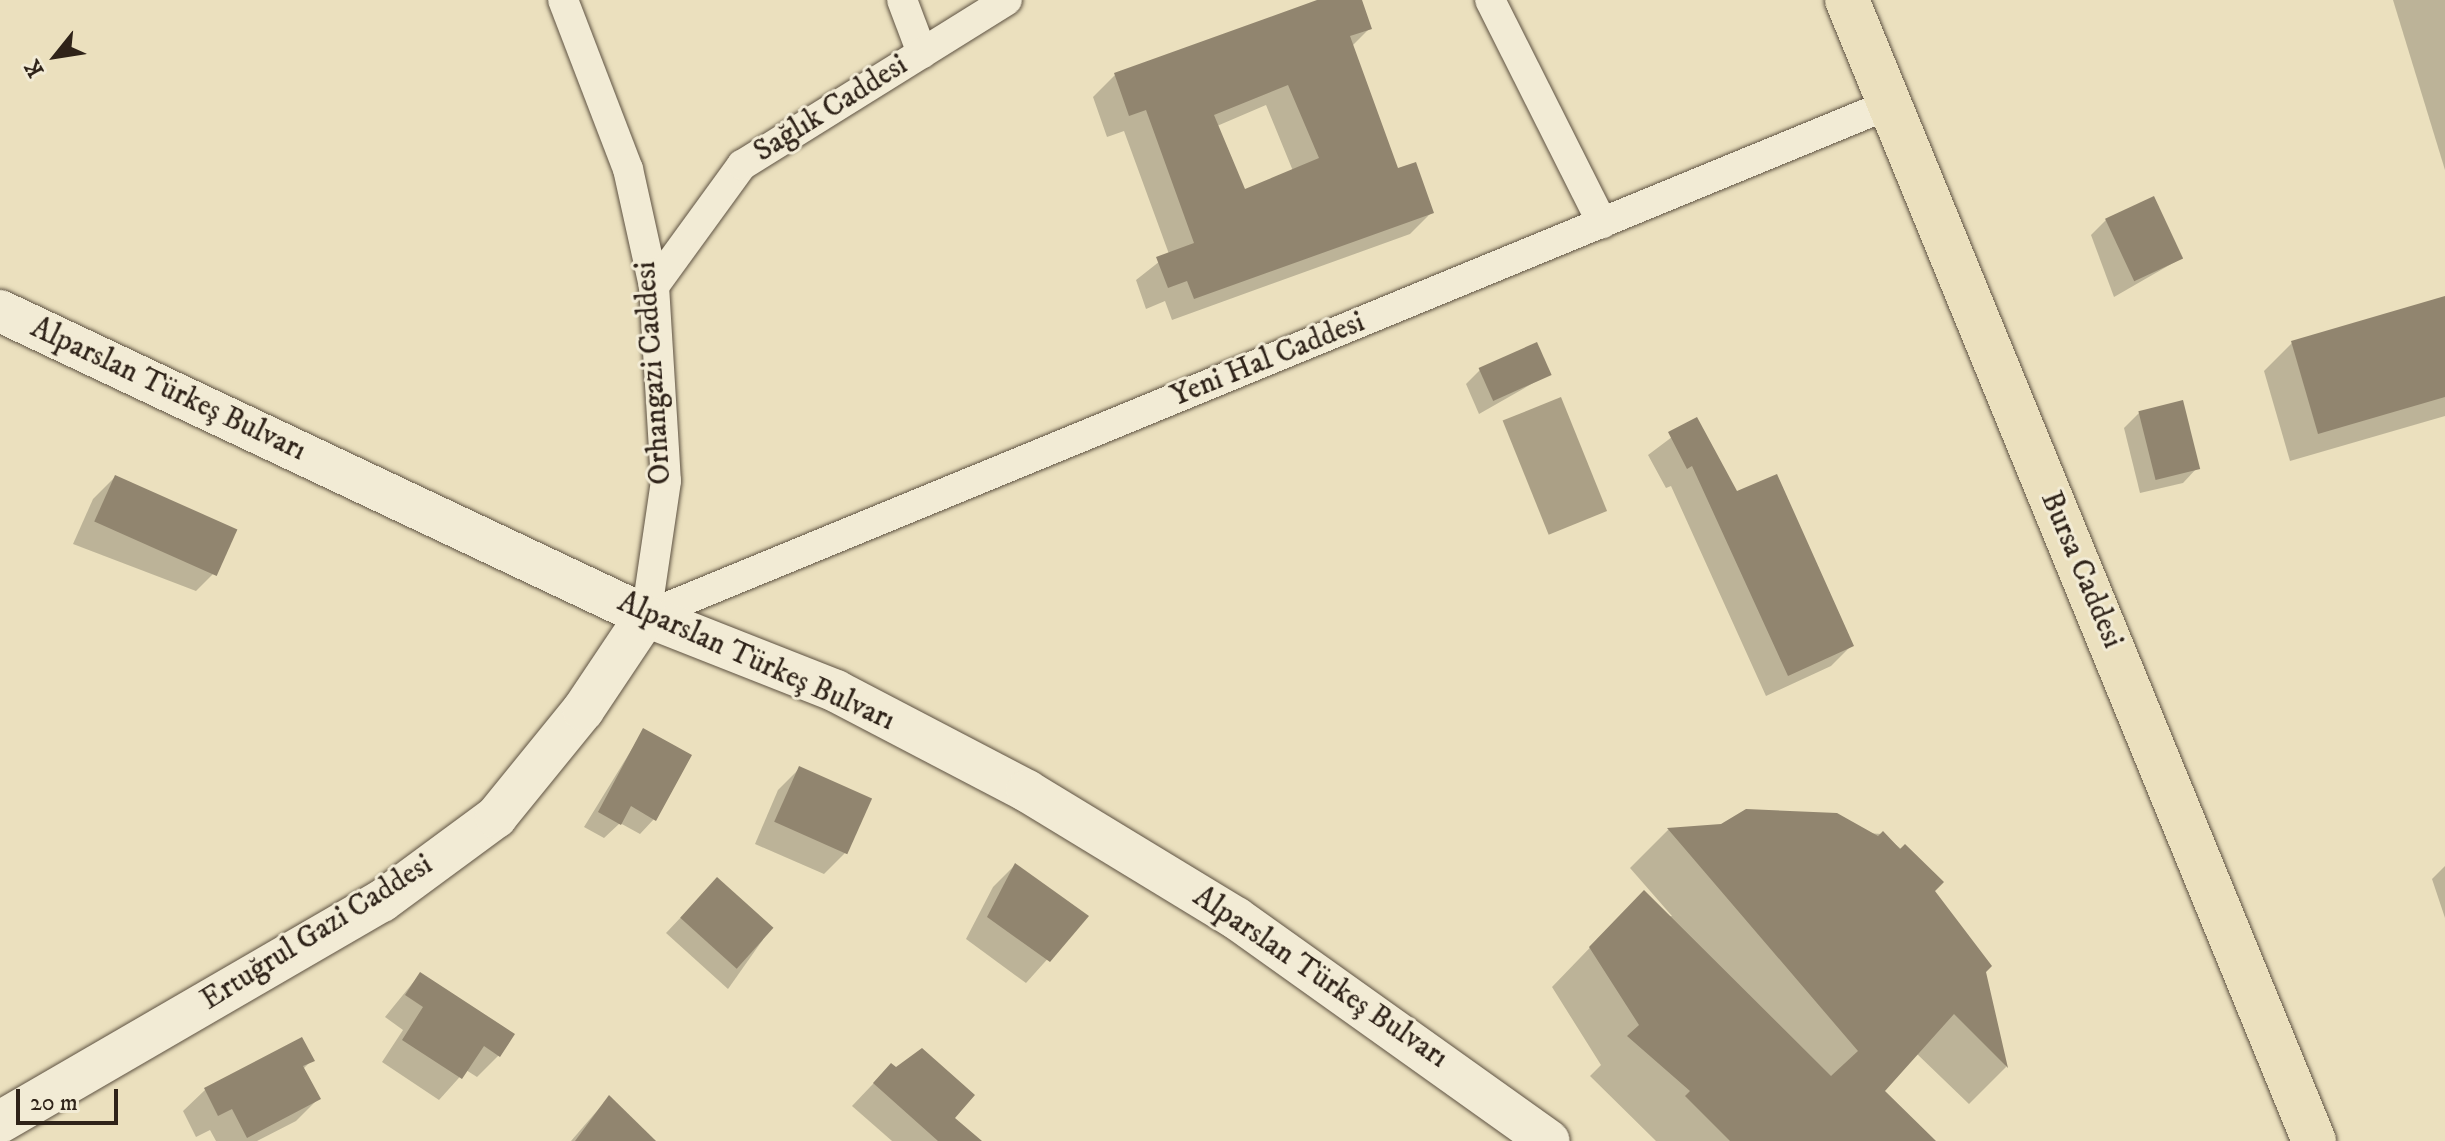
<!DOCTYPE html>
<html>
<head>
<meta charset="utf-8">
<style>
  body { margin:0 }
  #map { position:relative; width:2445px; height:1141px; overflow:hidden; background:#ebe0be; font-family:"IM FELL DW Pica",serif }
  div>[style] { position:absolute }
  .water>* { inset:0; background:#aba086; transform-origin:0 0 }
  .shadow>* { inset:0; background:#0003 }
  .building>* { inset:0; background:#91856f; transform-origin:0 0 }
  .roads { filter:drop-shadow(0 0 2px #5e5242) drop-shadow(0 0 2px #5e5242) }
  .street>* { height:30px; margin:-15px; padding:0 15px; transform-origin:15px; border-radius:15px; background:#f2ebd5 }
  .secondary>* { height:42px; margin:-21px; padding:0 21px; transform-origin:21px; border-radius:21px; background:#f2ebd5 }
  .primary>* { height:44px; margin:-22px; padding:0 22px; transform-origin:22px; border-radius:22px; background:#ebe0be }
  span { translate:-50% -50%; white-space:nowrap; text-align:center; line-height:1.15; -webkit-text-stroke:6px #f2ebd5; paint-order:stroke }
  .street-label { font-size:30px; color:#2f2319 }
  .north { position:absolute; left:16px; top:16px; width:80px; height:80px; -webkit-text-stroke:6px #f2ebd5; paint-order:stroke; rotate:240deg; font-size:22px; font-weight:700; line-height:32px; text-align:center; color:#2f2319 }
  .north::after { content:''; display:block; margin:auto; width:28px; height:36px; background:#2f2319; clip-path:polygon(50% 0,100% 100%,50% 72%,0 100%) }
  .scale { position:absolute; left:16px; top:1089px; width:102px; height:36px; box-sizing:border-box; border:4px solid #2f2319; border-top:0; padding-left:10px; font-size:24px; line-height:28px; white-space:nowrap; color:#2f2319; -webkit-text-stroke:6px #f2ebd5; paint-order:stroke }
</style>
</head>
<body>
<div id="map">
  <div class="water">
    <div style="left:1561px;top:397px;width:123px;height:63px;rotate:68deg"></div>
  </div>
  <div class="shadow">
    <div style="clip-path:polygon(evenodd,1323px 0,1360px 0,1370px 28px,1352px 46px,1396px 171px,1432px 212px,1410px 234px,1172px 320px,1165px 301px,1146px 309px,1136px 280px,1169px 254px,1124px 131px,1107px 137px,1093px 97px,1115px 75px,1323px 0,1266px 105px,1293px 171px,1244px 191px,1217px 126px,1266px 105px)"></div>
    <div style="clip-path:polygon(2393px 0,2445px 0,2445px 170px)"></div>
    <div style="clip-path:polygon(2106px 220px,2180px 259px,2114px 297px,2091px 235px)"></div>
    <div style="clip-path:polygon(2445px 298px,2445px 416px,2290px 461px,2264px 371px,2292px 343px)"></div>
    <div style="clip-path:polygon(1480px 370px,1549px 374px,1479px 414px,1466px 384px)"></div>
    <div style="clip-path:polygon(2139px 413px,2197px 468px,2183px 483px,2140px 493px,2124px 428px)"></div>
    <div style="clip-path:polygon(1696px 419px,1737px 494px,1852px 645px,1831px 666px,1766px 696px,1671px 486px,1666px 488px,1648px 455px)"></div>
    <div style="clip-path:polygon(115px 477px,218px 569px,196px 591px,73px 544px,93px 499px)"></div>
    <div style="clip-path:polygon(643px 731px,654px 819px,640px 834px,620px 823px,604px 838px,584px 827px)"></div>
    <div style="clip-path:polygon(800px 768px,846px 852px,824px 874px,755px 844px,778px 790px)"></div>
    <div style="clip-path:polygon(1722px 826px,1883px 834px,1941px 882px,1933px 891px,1984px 971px,2006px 1067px,1969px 1104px,1916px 1053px,1882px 1091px,1933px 1141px,1656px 1141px,1590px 1076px,1601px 1065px,1552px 987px,1606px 931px,1672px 916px,1630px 868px,1668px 830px)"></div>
    <div style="clip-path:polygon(1015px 865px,1086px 916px,1026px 983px,966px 939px,993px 887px)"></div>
    <div style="clip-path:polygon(2445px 866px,2445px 918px,2432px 879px)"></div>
    <div style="clip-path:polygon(703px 894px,771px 928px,728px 989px,666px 933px)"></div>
    <div style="clip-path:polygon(420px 974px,499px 1055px,477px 1077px,466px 1070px,439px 1100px,382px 1062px,403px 1030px,385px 1017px)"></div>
    <div style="clip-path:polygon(312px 1060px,303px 1069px,318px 1099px,296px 1121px,257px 1141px,216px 1141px,210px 1130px,196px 1137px,183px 1111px,205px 1090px)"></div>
    <div style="clip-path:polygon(891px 1065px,952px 1118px,960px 1141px,892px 1141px,852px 1106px)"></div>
    <div style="clip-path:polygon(609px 1097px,654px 1141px,571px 1141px)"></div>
  </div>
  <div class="building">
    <div style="clip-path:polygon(evenodd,1317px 0,1362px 0,1372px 29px,1350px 36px,1398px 168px,1416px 162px,1434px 213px,1194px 299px,1187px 281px,1168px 288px,1156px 257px,1194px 243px,1146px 110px,1129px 116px,1114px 73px,1317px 0,1288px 85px,1319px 158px,1245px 189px,1214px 115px,1288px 85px)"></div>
    <div style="left:2154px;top:196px;width:69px;height:54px;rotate:65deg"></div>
    <div style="clip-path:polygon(2445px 296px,2445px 397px,2318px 434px,2291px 341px)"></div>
    <div style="left:1537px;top:342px;width:36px;height:64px;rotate:66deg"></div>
    <div style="left:2183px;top:400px;width:71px;height:46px;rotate:76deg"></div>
    <div style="clip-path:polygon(1697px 417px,1737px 491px,1777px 474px,1854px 646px,1788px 676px,1692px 466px,1687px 469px,1668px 432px)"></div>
    <div style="left:115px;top:475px;width:134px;height:51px;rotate:24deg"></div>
    <div style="clip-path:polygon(643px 728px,692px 755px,656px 821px,631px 806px,621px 825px,598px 812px)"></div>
    <div style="left:799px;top:766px;width:80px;height:61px;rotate:24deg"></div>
    <div style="clip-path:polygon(1746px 809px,1837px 813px,1878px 836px,1883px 831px,1900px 849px,1905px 844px,1944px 882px,1935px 891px,1992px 966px,1986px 972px,2008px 1068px,1954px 1014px,1885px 1091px,1936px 1141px,1730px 1141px,1685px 1096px,1690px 1091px,1627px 1036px,1639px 1025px,1589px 947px,1644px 890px,1831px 1076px,1858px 1051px,1667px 828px,1721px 824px)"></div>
    <div style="clip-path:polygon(1015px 863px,1089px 916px,1050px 962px,987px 917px)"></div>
    <div style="left:717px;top:877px;width:76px;height:55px;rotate:42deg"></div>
    <div style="clip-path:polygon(420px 972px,515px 1034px,500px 1057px,484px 1046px,462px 1079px,402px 1040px,423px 1007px,405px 995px)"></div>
    <div style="clip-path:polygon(302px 1037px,315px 1061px,303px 1066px,321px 1099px,247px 1138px,232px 1109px,218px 1116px,204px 1088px)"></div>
    <div style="clip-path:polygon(922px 1048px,975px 1095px,955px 1118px,982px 1141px,938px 1141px,873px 1083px,891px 1063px,896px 1067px)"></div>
    <div style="clip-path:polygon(609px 1095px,656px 1141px,575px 1141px)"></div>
  </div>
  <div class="roads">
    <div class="street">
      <div style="left:563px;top:0;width:181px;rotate:69deg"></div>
      <div style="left:628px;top:169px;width:120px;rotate:77.5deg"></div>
      <div style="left:654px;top:286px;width:195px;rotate:86.5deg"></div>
      <div style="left:666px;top:481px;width:136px;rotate:98.4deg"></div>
      <div style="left:902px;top:0;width:57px;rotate:69.3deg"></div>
      <div style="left:1490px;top:0;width:250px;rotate:63.3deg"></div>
      <div style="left:654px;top:286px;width:150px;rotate:-54deg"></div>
      <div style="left:742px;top:165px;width:312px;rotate:-31.9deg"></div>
      <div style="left:646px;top:616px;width:1345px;rotate:-22.37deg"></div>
    </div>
    <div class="secondary">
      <div style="left:0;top:311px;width:714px;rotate:25.27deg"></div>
      <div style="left:646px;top:616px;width:204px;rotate:21.5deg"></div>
      <div style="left:836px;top:691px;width:216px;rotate:27.6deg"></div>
      <div style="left:1027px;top:791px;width:245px;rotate:31.3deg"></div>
      <div style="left:1236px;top:918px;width:384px;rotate:35.5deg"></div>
      <div style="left:0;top:1122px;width:441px;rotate:-30.1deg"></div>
      <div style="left:382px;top:901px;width:142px;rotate:-36.4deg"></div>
      <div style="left:496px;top:817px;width:138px;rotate:-50.9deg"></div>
      <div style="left:583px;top:710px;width:113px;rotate:-56.2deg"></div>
    </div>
    <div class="primary">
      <div style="left:1847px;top:0;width:1233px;rotate:67.74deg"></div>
    </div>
  </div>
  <div class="street-label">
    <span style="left:831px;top:109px;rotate:-32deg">Sağlık Caddesi</span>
    <span style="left:1268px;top:360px;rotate:-22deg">Yeni Hal Caddesi</span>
    <span style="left:654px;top:373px;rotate:-94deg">Orhangazi Caddesi</span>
    <span style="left:168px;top:390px;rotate:25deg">Alparslan Türkeş Bulvarı</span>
    <span style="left:2081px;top:570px;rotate:67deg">Bursa Caddesi</span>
    <span style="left:756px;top:662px;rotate:24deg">Alparslan Türkeş Bulvarı</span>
    <span style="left:317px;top:933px;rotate:-32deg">Ertuğrul Gazi Caddesi</span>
    <span style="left:1320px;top:978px;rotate:34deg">Alparslan Türkeş Bulvarı</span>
  </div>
  <div class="north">K</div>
  <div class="scale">20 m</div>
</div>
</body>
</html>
